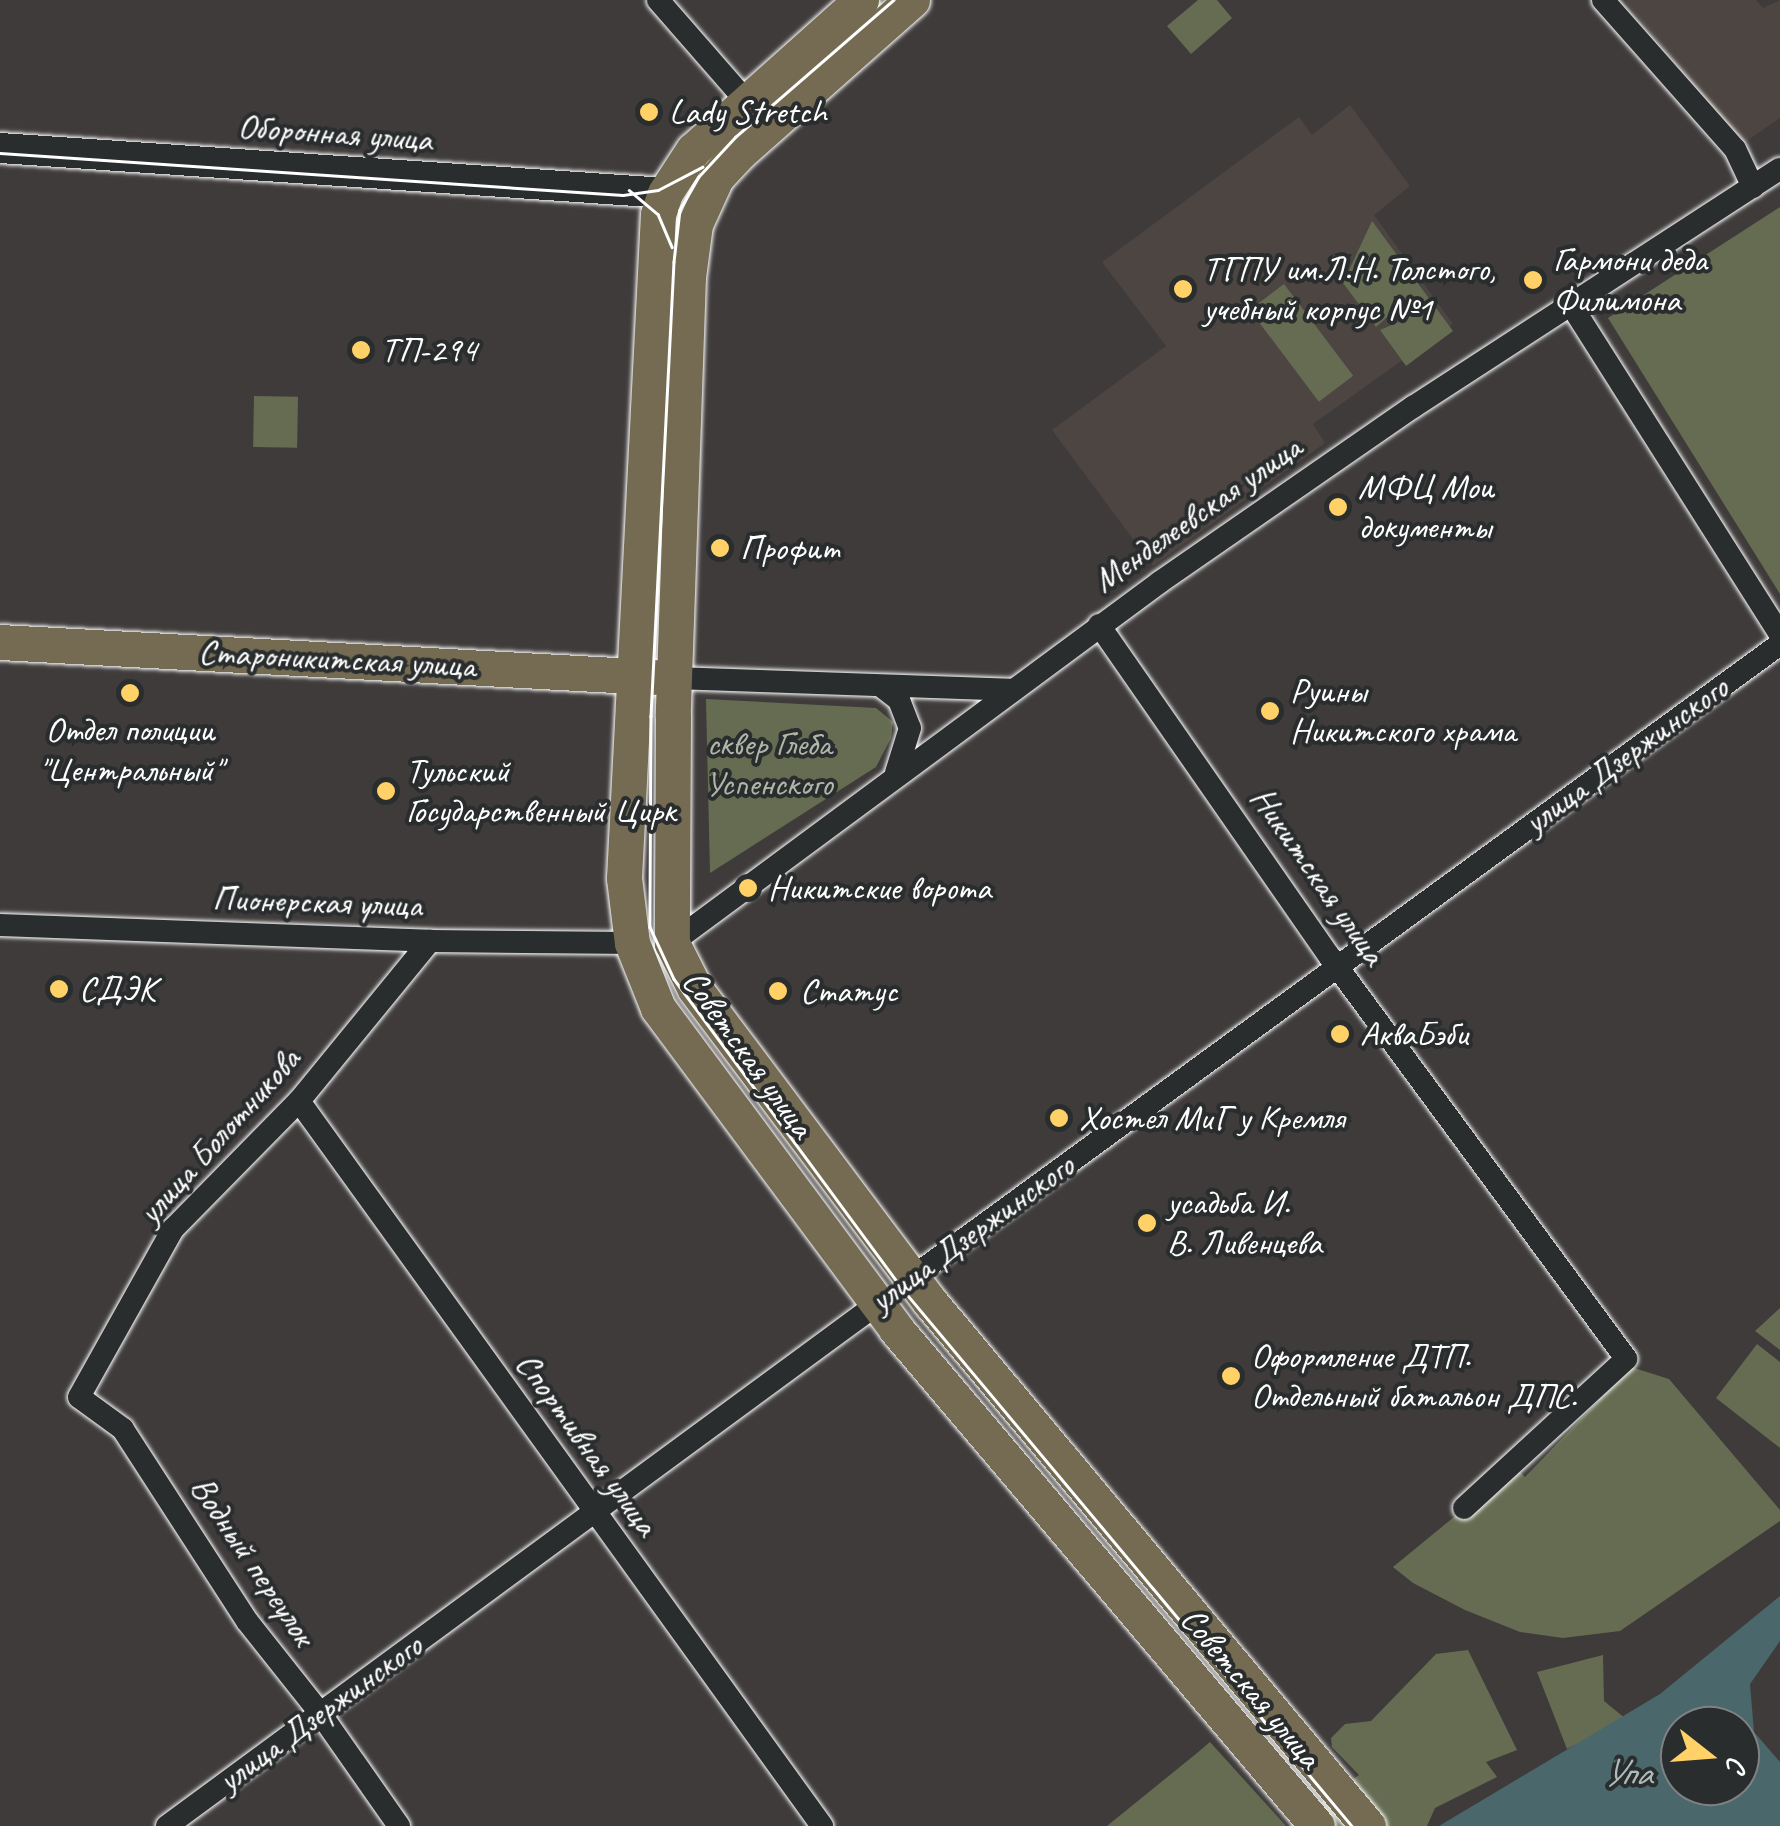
<!DOCTYPE html>
<html>
<head>
<meta charset="utf-8">
<style>
  body { margin:0 }
  #map { position:relative; width:1780px; height:1826px; overflow:hidden; background:#3e3b3a; font-family:Caveat,sans-serif }
  div>[style] { position:absolute }
  .built>* { inset:0; background:#4c4542 }
  .green>* { inset:0; background:#666c52; transform-origin:0 0 }
  .water>* { inset:0; background:#4a686b }
  .roads { filter:drop-shadow(0 0 2px #fff) drop-shadow(0 0 2px #fff) }
  .street>* { height:22px; margin:-11px; padding:0 11px; transform-origin:11px; border-radius:11px; background:#2a2d2e }
  .secondary>* { height:30px; margin:-15px; padding:0 15px; transform-origin:15px; border-radius:15px; background:#2a2d2e }
  .primary>* { height:35px; margin:-17.5px; padding:0 17.5px; transform-origin:17.5px; border-radius:17.5px; background:#746b52 }
  .tram>* { height:2.5px; margin:-1.25px; padding:0 1.25px; transform-origin:1.25px; border-radius:1.25px; background:#fff }
  .dots>* { width:28px; height:28px; translate:-50% -50%; box-sizing:border-box; border:5px solid #2a2d2e; border-radius:50% }
  span { translate:-50% -50%; white-space:nowrap; text-align:center; line-height:1.15; -webkit-text-stroke:8px #2a2d2e; paint-order:stroke }
  .poi-label { font-size:35px; color:#fff }
  .left { translate:0 -50%; text-align:left }
  .street-label { font-size:35px; color:#fff }
  .park-label { font-size:35px; color:#b2b6a8 }
  .water-label { font-size:38px; color:#aebbbc; font-style:italic }
  .north { position:absolute; left:1660px; top:1706px; width:100px; height:100px; box-sizing:border-box; background:#2a2d2e; border:2px solid #7f8182; border-radius:50%; rotate:107deg; font-size:28px; font-weight:700; line-height:40px; text-align:center; color:#fff }
  .north::after { content:''; display:block; margin:auto; width:35px; height:45px; background:#ffd166; clip-path:polygon(50% 0,100% 100%,50% 72%,0 100%) }
</style>
</head>
<body>
<div id="map">
  <div class="built">
    <div style="clip-path:polygon(1625px 0,1756px 0,1763px 8px,1780px 0,1780px 118px,1741px 145px)"></div>
    <div style="clip-path:polygon(1350px 105px,1410px 186px,1374px 215px,1453px 324px,1313px 424px,1325px 443px,1153px 566px,1052px 430px,1166px 346px,1102px 262px,1299px 117px,1312px 135px)"></div>
  </div>
  <div class="green">
    <div style="clip-path:polygon(1198px 0,1217px 0,1232px 18px,1191px 54px,1167px 26px)"></div>
    <div style="clip-path:polygon(1780px 207px,1780px 594px,1608px 318px)"></div>
    <div style="clip-path:polygon(1372px 221px,1453px 331px,1406px 366px,1380px 330px,1401px 321px,1394px 311px,1376px 327px,1343px 283px)"></div>
    <div style="left:1284px;top:284px;width:115px;height:43px;rotate:53deg"></div>
    <div style="left:254px;top:396px;width:44px;height:51px;rotate:1deg"></div>
    <div style="clip-path:polygon(706px 699px,876px 708px,893px 722px,891px 738px,876px 767px,710px 873px)"></div>
    <div style="clip-path:polygon(1780px 1308px,1780px 1350px,1755px 1331px)"></div>
    <div style="clip-path:polygon(1757px 1344px,1780px 1362px,1780px 1448px,1716px 1398px)"></div>
    <div style="clip-path:polygon(1631px 1367px,1669px 1379px,1780px 1510px,1780px 1521px,1620px 1631px,1563px 1638px,1520px 1632px,1465px 1610px,1413px 1583px,1393px 1567px,1515px 1467px,1525px 1477px)"></div>
    <div style="clip-path:polygon(1468px 1650px,1517px 1750px,1486px 1762px,1497px 1777px,1435px 1808px,1427px 1826px,1289px 1826px,1359px 1775px,1332px 1747px,1331px 1738px,1345px 1724px,1371px 1721px,1436px 1654px)"></div>
    <div style="clip-path:polygon(1603px 1655px,1604px 1701px,1626px 1719px,1567px 1749px,1537px 1672px)"></div>
    <div style="clip-path:polygon(1210px 1742px,1286px 1826px,1107px 1826px,1197px 1753px)"></div>
  </div>
  <div class="water">
    <div style="clip-path:polygon(evenodd,1780px 1596px,1780px 1641px,1750px 1684px,1754px 1732px,1780px 1762px,1780px 1826px,1439px 1826px,1660px 1694px,1780px 1596px,1680px 1726px,1740px 1726px,1740px 1786px,1680px 1786px,1680px 1726px)"></div>
  </div>
  <div class="roads">
    <div class="street">
      <div style="left:658px;top:0;width:134px;rotate:48.9deg"></div>
      <div style="left:1603px;top:0;width:199px;rotate:48.5deg"></div>
      <div style="left:1735px;top:149px;width:42px;rotate:64.7deg"></div>
      <div style="left:1571px;top:305px;width:390px;rotate:57.6deg"></div>
      <div style="left:1099px;top:625px;width:404px;rotate:55.2deg"></div>
      <div style="left:1330px;top:957px;width:499px;rotate:53.6deg"></div>
      <div style="left:1626px;top:1359px;width:220px;rotate:137.4deg"></div>
      <div style="left:674px;top:678px;width:337px;rotate:2deg"></div>
      <div style="left:881px;top:686px;width:23px;rotate:38deg"></div>
      <div style="left:899px;top:700px;width:30px;rotate:69deg"></div>
      <div style="left:910px;top:728px;width:47px;rotate:107.3deg"></div>
      <div style="left:0;top:925px;width:430px;rotate:2.1deg"></div>
      <div style="left:430px;top:941px;width:202px;rotate:0.6deg"></div>
      <div style="left:672px;top:943px;width:607px;rotate:-36.49deg"></div>
      <div style="left:1160px;top:582px;width:308px;rotate:-34.7deg"></div>
      <div style="left:1413px;top:407px;width:437px;rotate:-33deg"></div>
      <div style="left:299px;top:1101px;width:894px;rotate:54.19deg"></div>
      <div style="left:911px;top:1278px;width:1076px;rotate:-36.11deg"></div>
      <div style="left:167px;top:1826px;width:881px;rotate:-36.32deg"></div>
      <div style="left:399px;top:1826px;width:138px;rotate:-125deg"></div>
      <div style="left:320px;top:1713px;width:117px;rotate:-128.4deg"></div>
      <div style="left:247px;top:1621px;width:229px;rotate:-122.9deg"></div>
      <div style="left:123px;top:1429px;width:54px;rotate:-144deg"></div>
      <div style="left:79px;top:1397px;width:193px;rotate:-60.8deg"></div>
      <div style="left:173px;top:1229px;width:180px;rotate:-45.5deg"></div>
      <div style="left:299px;top:1101px;width:207px;rotate:-50.7deg"></div>
    </div>
    <div class="secondary">
      <div style="left:0;top:148px;width:667px;rotate:3.87deg"></div>
    </div>
    <div class="primary">
      <div style="left:861px;top:0;width:225px;rotate:138.2deg"></div>
      <div style="left:693px;top:150px;width:51px;rotate:123.1deg"></div>
      <div style="left:665px;top:193px;width:22px;rotate:108deg"></div>
      <div style="left:658px;top:214px;width:665px;rotate:92.93deg"></div>
      <div style="left:624px;top:878px;width:65px;rotate:83deg"></div>
      <div style="left:632px;top:943px;width:70px;rotate:68.2deg"></div>
      <div style="left:658px;top:1008px;width:400px;rotate:53.4deg"></div>
      <div style="left:896px;top:1329px;width:651px;rotate:49.73deg"></div>
      <div style="left:912px;top:0;width:230px;rotate:138.5deg"></div>
      <div style="left:740px;top:152px;width:35px;rotate:133deg"></div>
      <div style="left:716px;top:178px;width:51px;rotate:114.5deg"></div>
      <div style="left:695px;top:224px;width:53px;rotate:97.5deg"></div>
      <div style="left:688px;top:277px;width:439px;rotate:92deg"></div>
      <div style="left:673px;top:716px;width:227px;rotate:90.3deg"></div>
      <div style="left:672px;top:943px;width:51px;rotate:63.4deg"></div>
      <div style="left:695px;top:989px;width:391px;rotate:53.1deg"></div>
      <div style="left:930px;top:1302px;width:683px;rotate:50.11deg"></div>
      <div style="left:0;top:642px;width:654px;rotate:3.07deg"></div>
    </div>
  </div>
  <div class="tram">
    <div style="left:894px;top:0;width:209px;rotate:139.1deg"></div>
    <div style="left:736px;top:137px;width:54px;rotate:132.8deg"></div>
    <div style="left:699px;top:177px;width:38px;rotate:120deg"></div>
    <div style="left:680px;top:210px;width:52px;rotate:96.6deg"></div>
    <div style="left:674px;top:262px;width:455px;rotate:92.9deg"></div>
    <div style="left:651px;top:716px;width:211px;rotate:90.3deg"></div>
    <div style="left:650px;top:927px;width:57px;rotate:65.2deg"></div>
    <div style="left:674px;top:979px;width:381px;rotate:53.6deg"></div>
    <div style="left:900px;top:1286px;width:704px;rotate:50.07deg"></div>
    <div style="left:0;top:153px;width:624px;rotate:3.86deg"></div>
    <div style="left:623px;top:195px;width:35px;rotate:-8deg"></div>
    <div style="left:658px;top:190px;width:50px;rotate:-27.6deg"></div>
    <div style="left:629px;top:190px;width:38px;rotate:40deg"></div>
    <div style="left:658px;top:214px;width:36px;rotate:67deg"></div>
  </div>
  <div class="dots">
    <div style="left:649px;top:112px;background:#ffd166"></div>
    <div style="left:1533px;top:280px;background:#ffd166"></div>
    <div style="left:1183px;top:289px;background:#ffd166"></div>
    <div style="left:361px;top:350px;background:#ffd166"></div>
    <div style="left:1338px;top:507px;background:#ffd166"></div>
    <div style="left:720px;top:548px;background:#ffd166"></div>
    <div style="left:130px;top:693px;background:#ffd166"></div>
    <div style="left:1270px;top:711px;background:#ffd166"></div>
    <div style="left:386px;top:791px;background:#ffd166"></div>
    <div style="left:748px;top:888px;background:#ffd166"></div>
    <div style="left:59px;top:989px;background:#ffd166"></div>
    <div style="left:778px;top:991px;background:#ffd166"></div>
    <div style="left:1340px;top:1034px;background:#ffd166"></div>
    <div style="left:1059px;top:1118px;background:#ffd166"></div>
    <div style="left:1147px;top:1223px;background:#ffd166"></div>
    <div style="left:1231px;top:1376px;background:#ffd166"></div>
  </div>
  <div class="poi-label">
    <span class="left" style="left:669px;top:112px">Lady Stretch</span>
    <span class="left" style="left:1553px;top:280px">Гармони деда<br>Филимона</span>
    <span class="left" style="left:1203px;top:289px">ТГПУ им.Л.Н. Толстого,<br>учебный корпус №1</span>
    <span class="left" style="left:381px;top:350px">ТП-294</span>
    <span class="left" style="left:1358px;top:507px">МФЦ Мои<br>документы</span>
    <span class="left" style="left:740px;top:548px">Профит</span>
    <span class="left" style="left:1290px;top:711px">Руины<br>Никитского храма</span>
    <span style="left:130px;top:750px">Отдел полиции<br>"Центральный"</span>
    <span class="left" style="left:406px;top:791px">Тульский<br>Государственный Цирк</span>
    <span class="left" style="left:768px;top:888px">Никитские ворота</span>
    <span class="left" style="left:79px;top:989px">СДЭК</span>
    <span class="left" style="left:800px;top:991px">Статус</span>
    <span class="left" style="left:1360px;top:1034px">АкваБэби</span>
    <span class="left" style="left:1079px;top:1118px">Хостел МиГ у Кремля</span>
    <span class="left" style="left:1167px;top:1223px">усадьба И.<br>В. Ливенцева</span>
    <span class="left" style="left:1251px;top:1376px">Оформление ДТП.<br>Отдельный батальон ДПС.</span>
  </div>
  <div class="street-label">
    <span style="left:335px;top:133px;rotate:4deg">Оборонная улица</span>
    <span style="left:1197px;top:514px;rotate:-35deg">Менделеевская улица</span>
    <span style="left:337px;top:659px;rotate:3deg">Староникитская улица</span>
    <span style="left:1626px;top:755px;rotate:-36deg">улица Дзержинского</span>
    <span style="left:1318px;top:876px;rotate:55deg">Никитская улица</span>
    <span style="left:317px;top:902px;rotate:2deg">Пионерская улица</span>
    <span style="left:748px;top:1054px;rotate:54deg">Советская улица</span>
    <span style="left:219px;top:1136px;rotate:-48deg">улица Болотникова</span>
    <span style="left:972px;top:1233px;rotate:-36deg">улица Дзержинского</span>
    <span style="left:587px;top:1444px;rotate:54deg">Спортивная улица</span>
    <span style="left:253px;top:1561px;rotate:56deg">Водный переулок</span>
    <span style="left:1251px;top:1688px;rotate:50deg">Советская улица</span>
    <span style="left:320px;top:1713px;rotate:-36deg">улица Дзержинского</span>
  </div>
  <div class="park-label">
    <span style="left:769px;top:764px">сквер Глеба<br>Успенского</span>
  </div>
  <div class="water-label">
    <span style="left:1627px;top:1773px">Упа</span>
  </div>
  <div class="north">С</div>
</div>
</body>
</html>
